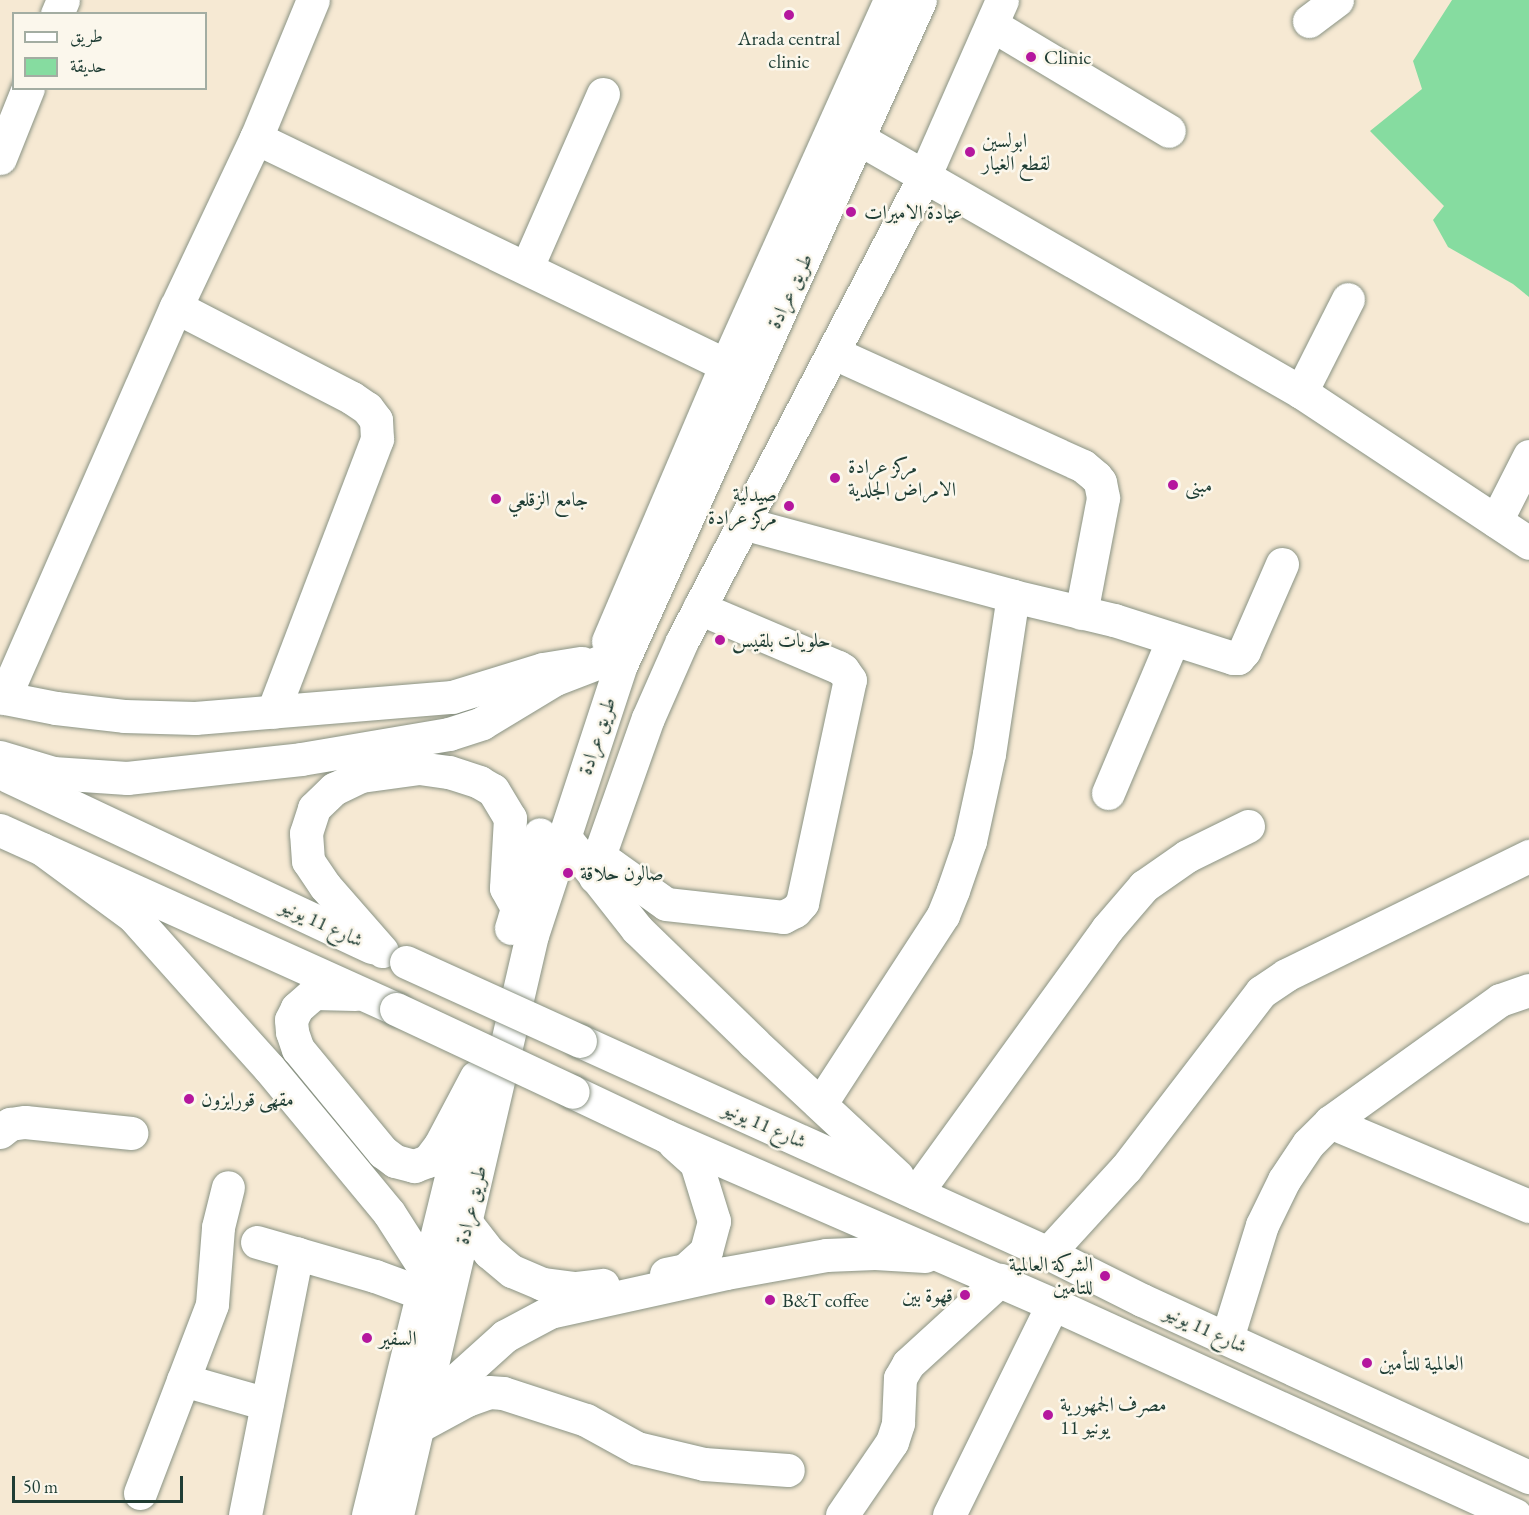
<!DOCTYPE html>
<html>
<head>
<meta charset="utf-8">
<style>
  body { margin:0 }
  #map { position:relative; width:1529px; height:1515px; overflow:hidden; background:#f6e9d3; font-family:"EB Garamond",Amiri,serif }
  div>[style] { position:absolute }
  .green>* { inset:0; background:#86dca0 }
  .roads { filter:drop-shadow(0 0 2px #8a9384) drop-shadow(0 0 2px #8a9384) }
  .minor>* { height:33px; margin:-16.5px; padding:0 16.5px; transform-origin:16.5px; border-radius:16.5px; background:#fff }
  .major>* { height:33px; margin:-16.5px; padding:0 16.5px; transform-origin:16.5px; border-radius:16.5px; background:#fff }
  .highway>* { height:33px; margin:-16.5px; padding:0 16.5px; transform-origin:16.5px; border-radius:16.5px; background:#fff }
  .bridges { filter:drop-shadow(0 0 2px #8a9384) drop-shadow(0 0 2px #8a9384) }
  .highway-bridge>* { height:33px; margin:-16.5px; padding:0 16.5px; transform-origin:16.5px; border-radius:16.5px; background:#fff }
  .dots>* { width:16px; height:16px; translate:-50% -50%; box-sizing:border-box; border:3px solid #fbf7ec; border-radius:50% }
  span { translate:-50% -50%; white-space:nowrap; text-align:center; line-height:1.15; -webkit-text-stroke:5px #fbf7ec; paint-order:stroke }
  .poi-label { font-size:20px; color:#1f3d34 }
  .left { translate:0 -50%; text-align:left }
  .right { translate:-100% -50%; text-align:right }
  .street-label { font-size:20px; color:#1f3d34 }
  .legend { position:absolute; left:12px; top:12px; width:195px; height:78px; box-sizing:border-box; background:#fbf7ec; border:2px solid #a3ada2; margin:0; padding:8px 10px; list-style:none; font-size:18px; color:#1f3d34 }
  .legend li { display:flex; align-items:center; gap:12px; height:30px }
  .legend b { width:30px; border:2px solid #a3ada2 }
  .scale { position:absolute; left:12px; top:1476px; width:171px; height:27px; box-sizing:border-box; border:3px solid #1f3d34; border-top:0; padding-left:8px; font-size:18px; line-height:21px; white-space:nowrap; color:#1f3d34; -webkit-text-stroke:4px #fbf7ec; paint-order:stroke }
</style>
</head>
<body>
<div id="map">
  <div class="green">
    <div style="clip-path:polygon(1452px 0,1529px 0,1529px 297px,1513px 284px,1448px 247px,1433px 220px,1444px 206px,1370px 131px,1422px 89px,1413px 61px)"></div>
  </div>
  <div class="roads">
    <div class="minor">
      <div style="left:57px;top:14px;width:15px;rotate:-67deg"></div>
      <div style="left:1309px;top:21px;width:35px;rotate:-37deg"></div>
      <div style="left:992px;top:25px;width:206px;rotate:30.9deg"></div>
      <div style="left:835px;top:125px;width:537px;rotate:29.81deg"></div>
      <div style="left:1301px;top:392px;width:273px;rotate:33.5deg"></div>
      <div style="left:256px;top:138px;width:522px;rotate:25.78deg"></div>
      <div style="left:0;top:158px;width:75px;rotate:-68.2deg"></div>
      <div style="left:527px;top:267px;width:189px;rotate:-66.3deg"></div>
      <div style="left:176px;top:307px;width:198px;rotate:27.3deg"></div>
      <div style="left:352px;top:398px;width:18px;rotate:34deg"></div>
      <div style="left:367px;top:408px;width:15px;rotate:53deg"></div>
      <div style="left:376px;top:420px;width:19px;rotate:87deg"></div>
      <div style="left:377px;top:439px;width:292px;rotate:110.9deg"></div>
      <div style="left:834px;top:353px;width:273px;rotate:24.4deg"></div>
      <div style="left:1083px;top:466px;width:17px;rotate:40deg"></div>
      <div style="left:1096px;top:477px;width:6px;rotate:51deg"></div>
      <div style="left:1100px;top:482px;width:16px;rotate:79deg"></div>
      <div style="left:1103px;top:498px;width:117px;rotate:100.8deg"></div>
      <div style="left:1301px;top:392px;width:104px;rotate:-63.2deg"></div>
      <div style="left:1496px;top:521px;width:73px;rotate:-63.1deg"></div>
      <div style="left:743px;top:523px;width:280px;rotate:15.1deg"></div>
      <div style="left:1013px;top:596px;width:104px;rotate:13.4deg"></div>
      <div style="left:1114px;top:620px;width:125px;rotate:17.7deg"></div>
      <div style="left:1233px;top:658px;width:5px"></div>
      <div style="left:1238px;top:658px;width:9px;rotate:-49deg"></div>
      <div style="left:1244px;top:651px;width:95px;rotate:-66.4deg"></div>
      <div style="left:0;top:697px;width:57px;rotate:11.1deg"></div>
      <div style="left:56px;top:708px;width:68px;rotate:6.7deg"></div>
      <div style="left:124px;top:716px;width:71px;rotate:1.6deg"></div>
      <div style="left:195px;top:718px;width:258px;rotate:-4.7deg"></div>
      <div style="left:452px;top:697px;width:95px;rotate:-17.1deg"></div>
      <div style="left:543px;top:669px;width:39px;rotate:-9deg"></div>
      <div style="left:4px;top:698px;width:427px;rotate:-66.3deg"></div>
      <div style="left:176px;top:307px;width:187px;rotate:-64.7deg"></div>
      <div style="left:256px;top:138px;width:149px;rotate:-67.6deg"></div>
      <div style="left:1108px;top:793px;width:167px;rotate:-67.1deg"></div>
      <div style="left:599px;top:856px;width:146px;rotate:-70.5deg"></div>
      <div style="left:648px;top:718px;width:84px;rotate:-66.2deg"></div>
      <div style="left:682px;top:641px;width:523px;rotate:-62.46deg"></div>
      <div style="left:924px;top:177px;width:193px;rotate:-66.2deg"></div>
      <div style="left:595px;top:877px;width:21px;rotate:-79deg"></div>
      <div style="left:599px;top:856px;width:82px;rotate:35.6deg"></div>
      <div style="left:666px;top:904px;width:118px;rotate:6.3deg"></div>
      <div style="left:783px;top:917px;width:13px;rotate:-27deg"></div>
      <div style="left:795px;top:911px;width:11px;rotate:-49deg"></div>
      <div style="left:802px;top:903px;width:228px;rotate:-77.9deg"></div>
      <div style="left:850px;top:680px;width:12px;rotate:-125deg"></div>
      <div style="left:843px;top:670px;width:6px;rotate:-149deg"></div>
      <div style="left:838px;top:667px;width:151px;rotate:-157deg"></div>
      <div style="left:821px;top:1103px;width:224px;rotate:-57deg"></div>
      <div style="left:943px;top:915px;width:27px;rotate:-68deg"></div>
      <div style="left:953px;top:890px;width:52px;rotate:-70.9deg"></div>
      <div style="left:970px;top:841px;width:89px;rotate:-77.7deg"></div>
      <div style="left:989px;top:754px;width:160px;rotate:-81.4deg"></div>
      <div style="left:1330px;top:1122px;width:216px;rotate:22.9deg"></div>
      <div style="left:0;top:1132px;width:13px;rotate:-39deg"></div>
      <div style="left:10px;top:1124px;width:15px;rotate:-8deg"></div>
      <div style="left:25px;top:1122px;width:107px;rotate:5.9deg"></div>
      <div style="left:916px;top:1193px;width:326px;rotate:-54.1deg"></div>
      <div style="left:1107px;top:929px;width:57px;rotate:-49.3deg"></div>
      <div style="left:1144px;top:886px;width:52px;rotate:-34.9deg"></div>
      <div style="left:1187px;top:856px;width:68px;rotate:-26.2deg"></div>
      <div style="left:257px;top:1242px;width:123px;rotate:16.1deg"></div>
      <div style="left:375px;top:1276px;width:52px;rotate:20.2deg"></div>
      <div style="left:1048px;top:1253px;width:115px;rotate:-47.5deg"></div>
      <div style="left:1126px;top:1168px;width:222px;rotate:-52.5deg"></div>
      <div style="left:1261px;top:992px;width:30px;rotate:-34deg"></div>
      <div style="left:1286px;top:975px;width:271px;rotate:-26.1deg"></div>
      <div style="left:1227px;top:1338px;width:118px;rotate:-72.8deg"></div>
      <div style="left:1262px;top:1225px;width:50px;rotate:-63.9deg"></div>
      <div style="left:1284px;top:1180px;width:43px;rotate:-56.3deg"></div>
      <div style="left:1308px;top:1144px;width:31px;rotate:-45deg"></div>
      <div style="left:1330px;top:1122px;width:209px;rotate:-35.7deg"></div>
      <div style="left:1500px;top:1000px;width:31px;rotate:-19deg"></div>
      <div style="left:183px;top:1380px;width:87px;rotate:15.9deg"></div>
      <div style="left:419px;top:1426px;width:55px;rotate:-28.4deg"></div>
      <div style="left:467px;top:1400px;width:23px;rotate:-20deg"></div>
      <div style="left:489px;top:1392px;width:14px;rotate:4deg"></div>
      <div style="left:503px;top:1393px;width:87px;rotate:18deg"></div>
      <div style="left:586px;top:1420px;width:58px;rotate:28.8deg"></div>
      <div style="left:637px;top:1448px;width:69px;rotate:13.4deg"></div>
      <div style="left:704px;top:1464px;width:84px;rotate:4.1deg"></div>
      <div style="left:140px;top:1493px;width:202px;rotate:-69.1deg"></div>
      <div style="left:212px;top:1304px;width:77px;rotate:-85.5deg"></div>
      <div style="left:218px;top:1227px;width:41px;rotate:-76deg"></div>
      <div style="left:245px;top:1515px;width:267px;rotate:-78.8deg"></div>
      <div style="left:842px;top:1515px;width:88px;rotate:-55.6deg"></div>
      <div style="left:892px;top:1442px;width:20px;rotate:-72deg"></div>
      <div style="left:898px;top:1423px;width:45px;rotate:-87.5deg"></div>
      <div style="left:900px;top:1378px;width:16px;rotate:-60deg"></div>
      <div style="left:908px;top:1364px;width:125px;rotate:-42.4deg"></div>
      <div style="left:949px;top:1515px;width:235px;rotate:-63.8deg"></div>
    </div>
    <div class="major">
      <div style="left:608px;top:641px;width:300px;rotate:-66.9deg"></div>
      <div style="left:726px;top:365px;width:400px;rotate:-65.8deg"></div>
      <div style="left:511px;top:928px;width:98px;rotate:-72.9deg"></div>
      <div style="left:368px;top:1515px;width:426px;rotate:-76.2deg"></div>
      <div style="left:397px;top:1515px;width:596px;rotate:-76.9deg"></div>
      <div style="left:532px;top:935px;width:282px;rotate:-71.8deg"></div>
      <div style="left:620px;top:667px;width:731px;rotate:-65.78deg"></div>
    </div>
    <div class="highway">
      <div style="left:0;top:757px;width:55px;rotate:16.8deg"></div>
      <div style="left:53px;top:773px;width:74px;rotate:3.9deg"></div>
      <div style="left:127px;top:778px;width:175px;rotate:-6.2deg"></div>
      <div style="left:301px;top:759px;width:150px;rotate:-9.6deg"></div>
      <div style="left:449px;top:734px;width:35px;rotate:-18deg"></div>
      <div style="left:482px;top:723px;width:85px;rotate:-31.1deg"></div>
      <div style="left:555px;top:679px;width:50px;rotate:-21deg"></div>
      <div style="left:8px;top:776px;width:402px;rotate:25.2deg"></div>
      <div style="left:0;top:830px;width:435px;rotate:24.3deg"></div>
      <div style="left:563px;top:835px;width:120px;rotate:51.8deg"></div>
      <div style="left:637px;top:929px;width:162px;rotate:44.2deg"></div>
      <div style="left:753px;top:1042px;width:197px;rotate:42.9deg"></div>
      <div style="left:42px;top:849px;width:113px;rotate:36.4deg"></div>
      <div style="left:133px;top:916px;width:204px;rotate:48.2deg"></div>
      <div style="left:269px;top:1068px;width:188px;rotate:50.4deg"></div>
      <div style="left:389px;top:1213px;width:72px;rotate:57.4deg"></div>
      <div style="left:382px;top:951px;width:86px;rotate:-131.2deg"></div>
      <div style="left:325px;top:886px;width:30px;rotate:-124deg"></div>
      <div style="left:308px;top:861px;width:28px;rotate:-94deg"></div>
      <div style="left:306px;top:833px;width:26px;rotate:-72deg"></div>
      <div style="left:314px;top:808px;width:28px;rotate:-44deg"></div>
      <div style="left:334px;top:789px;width:30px;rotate:-26deg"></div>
      <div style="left:361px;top:776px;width:59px;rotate:-7.9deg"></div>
      <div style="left:419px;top:768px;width:30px;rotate:8deg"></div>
      <div style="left:449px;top:772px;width:32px;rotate:18deg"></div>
      <div style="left:479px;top:782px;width:16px;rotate:30deg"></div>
      <div style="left:493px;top:790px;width:33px;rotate:59deg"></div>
      <div style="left:510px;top:818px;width:70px;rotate:93.3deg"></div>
      <div style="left:506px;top:888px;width:21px;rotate:61deg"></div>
      <div style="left:355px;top:994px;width:41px;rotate:-178.6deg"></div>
      <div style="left:314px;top:993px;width:23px;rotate:139deg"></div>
      <div style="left:297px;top:1008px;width:13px;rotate:117deg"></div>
      <div style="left:291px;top:1020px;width:12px;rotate:85deg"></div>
      <div style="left:292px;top:1032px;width:18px;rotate:71deg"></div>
      <div style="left:298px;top:1049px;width:134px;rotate:50.5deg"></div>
      <div style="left:383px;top:1152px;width:15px;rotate:37deg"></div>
      <div style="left:395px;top:1161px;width:20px;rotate:15deg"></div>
      <div style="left:414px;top:1166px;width:15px;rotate:-20deg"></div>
      <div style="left:428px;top:1161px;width:20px;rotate:-53deg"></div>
      <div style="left:440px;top:1145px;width:77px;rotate:-62.1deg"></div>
      <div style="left:580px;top:1041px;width:514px;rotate:24.37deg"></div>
      <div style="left:1048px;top:1253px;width:105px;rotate:26.6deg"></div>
      <div style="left:1142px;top:1300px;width:426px;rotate:24.6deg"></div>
      <div style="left:573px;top:1092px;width:103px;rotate:25.3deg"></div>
      <div style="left:666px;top:1136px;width:422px;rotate:23.5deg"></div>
      <div style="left:1053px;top:1304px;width:508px;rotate:24.55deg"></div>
      <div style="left:467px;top:1224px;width:36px;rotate:52deg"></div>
      <div style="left:489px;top:1252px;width:30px;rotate:40deg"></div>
      <div style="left:512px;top:1271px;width:33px;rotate:23deg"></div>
      <div style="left:542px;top:1284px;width:35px;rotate:7deg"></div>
      <div style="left:577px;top:1288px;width:26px;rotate:-7deg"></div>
      <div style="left:666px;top:1274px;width:19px;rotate:-12deg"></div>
      <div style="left:685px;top:1270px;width:28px;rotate:-42deg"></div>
      <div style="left:706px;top:1251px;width:31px;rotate:-75deg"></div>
      <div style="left:714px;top:1221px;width:61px;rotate:-107.2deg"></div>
      <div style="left:696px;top:1163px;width:30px;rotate:-138deg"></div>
      <div style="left:424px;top:1409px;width:109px;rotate:-42deg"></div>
      <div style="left:505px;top:1336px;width:51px;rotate:-28.1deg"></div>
      <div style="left:550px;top:1312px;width:180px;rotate:-12.5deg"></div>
      <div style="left:726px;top:1273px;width:102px;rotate:-10.2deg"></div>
      <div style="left:826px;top:1255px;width:49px;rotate:-2.3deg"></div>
      <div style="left:875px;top:1253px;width:50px;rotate:3.4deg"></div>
    </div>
  </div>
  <div class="bridges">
    <div class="highway-bridge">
      <div style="left:406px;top:962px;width:191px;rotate:24.4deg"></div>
      <div style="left:396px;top:1009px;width:195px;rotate:25.1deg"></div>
    </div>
  </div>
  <div class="dots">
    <div style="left:789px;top:15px;background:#b5179e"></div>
    <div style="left:1031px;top:57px;background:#b5179e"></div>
    <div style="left:970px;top:152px;background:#b5179e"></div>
    <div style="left:851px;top:212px;background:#b5179e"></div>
    <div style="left:835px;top:478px;background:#b5179e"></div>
    <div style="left:1173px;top:485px;background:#b5179e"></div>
    <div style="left:496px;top:499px;background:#b5179e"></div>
    <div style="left:789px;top:506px;background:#b5179e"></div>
    <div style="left:720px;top:640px;background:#b5179e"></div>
    <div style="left:568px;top:873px;background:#b5179e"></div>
    <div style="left:189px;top:1099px;background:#b5179e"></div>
    <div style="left:1105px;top:1276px;background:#b5179e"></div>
    <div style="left:965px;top:1295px;background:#b5179e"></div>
    <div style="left:770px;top:1300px;background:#b5179e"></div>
    <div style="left:367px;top:1338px;background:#b5179e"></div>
    <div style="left:1367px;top:1363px;background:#b5179e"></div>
    <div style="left:1048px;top:1415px;background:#b5179e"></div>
  </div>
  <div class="poi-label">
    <span style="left:789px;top:50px">Arada central<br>clinic</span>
    <span class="left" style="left:1044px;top:57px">Clinic</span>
    <span class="left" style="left:982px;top:152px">ابولسين<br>لقطع الغيار</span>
    <span class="left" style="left:864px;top:212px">عيادة الاميرات</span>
    <span class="left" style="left:848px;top:478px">مركز عرادة<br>الامراض الجلدية</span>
    <span class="left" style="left:1185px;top:485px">مبنى</span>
    <span class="right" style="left:777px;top:506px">صيدلية<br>مركز عرادة</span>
    <span class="left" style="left:508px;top:499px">جامع الزقلعي</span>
    <span class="left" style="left:732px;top:640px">حلويات بلقيس</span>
    <span class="left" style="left:580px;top:873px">صالون حلاقة</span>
    <span class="left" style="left:201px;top:1099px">مقهى قورايزون</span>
    <span class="right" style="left:1093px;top:1276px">الشركة العالمية<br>للتامين</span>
    <span class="right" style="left:953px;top:1295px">قهوة بين</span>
    <span class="left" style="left:782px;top:1300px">B&amp;T coffee</span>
    <span class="left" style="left:379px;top:1338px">السفير</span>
    <span class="left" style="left:1379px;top:1363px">العالمية للتأمين</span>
    <span class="left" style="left:1060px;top:1416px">مصرف الجمهورية<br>11 يونيو</span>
  </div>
  <div class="street-label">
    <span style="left:790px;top:291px;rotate:-65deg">طريق عرادة</span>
    <span style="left:597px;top:736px;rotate:-72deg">طريق عرادة</span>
    <span style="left:322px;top:923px;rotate:25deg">شارع 11 يونيو</span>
    <span style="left:765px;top:1125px;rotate:24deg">شارع 11 يونيو</span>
    <span style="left:471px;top:1205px;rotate:-77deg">طريق عرادة</span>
    <span style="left:1206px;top:1329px;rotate:25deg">شارع 11 يونيو</span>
  </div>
  <ul class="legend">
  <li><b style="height:8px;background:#fff"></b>طريق</li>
  <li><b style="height:16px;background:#86dca0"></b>حديقة</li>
  </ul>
  <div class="scale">50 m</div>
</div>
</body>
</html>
